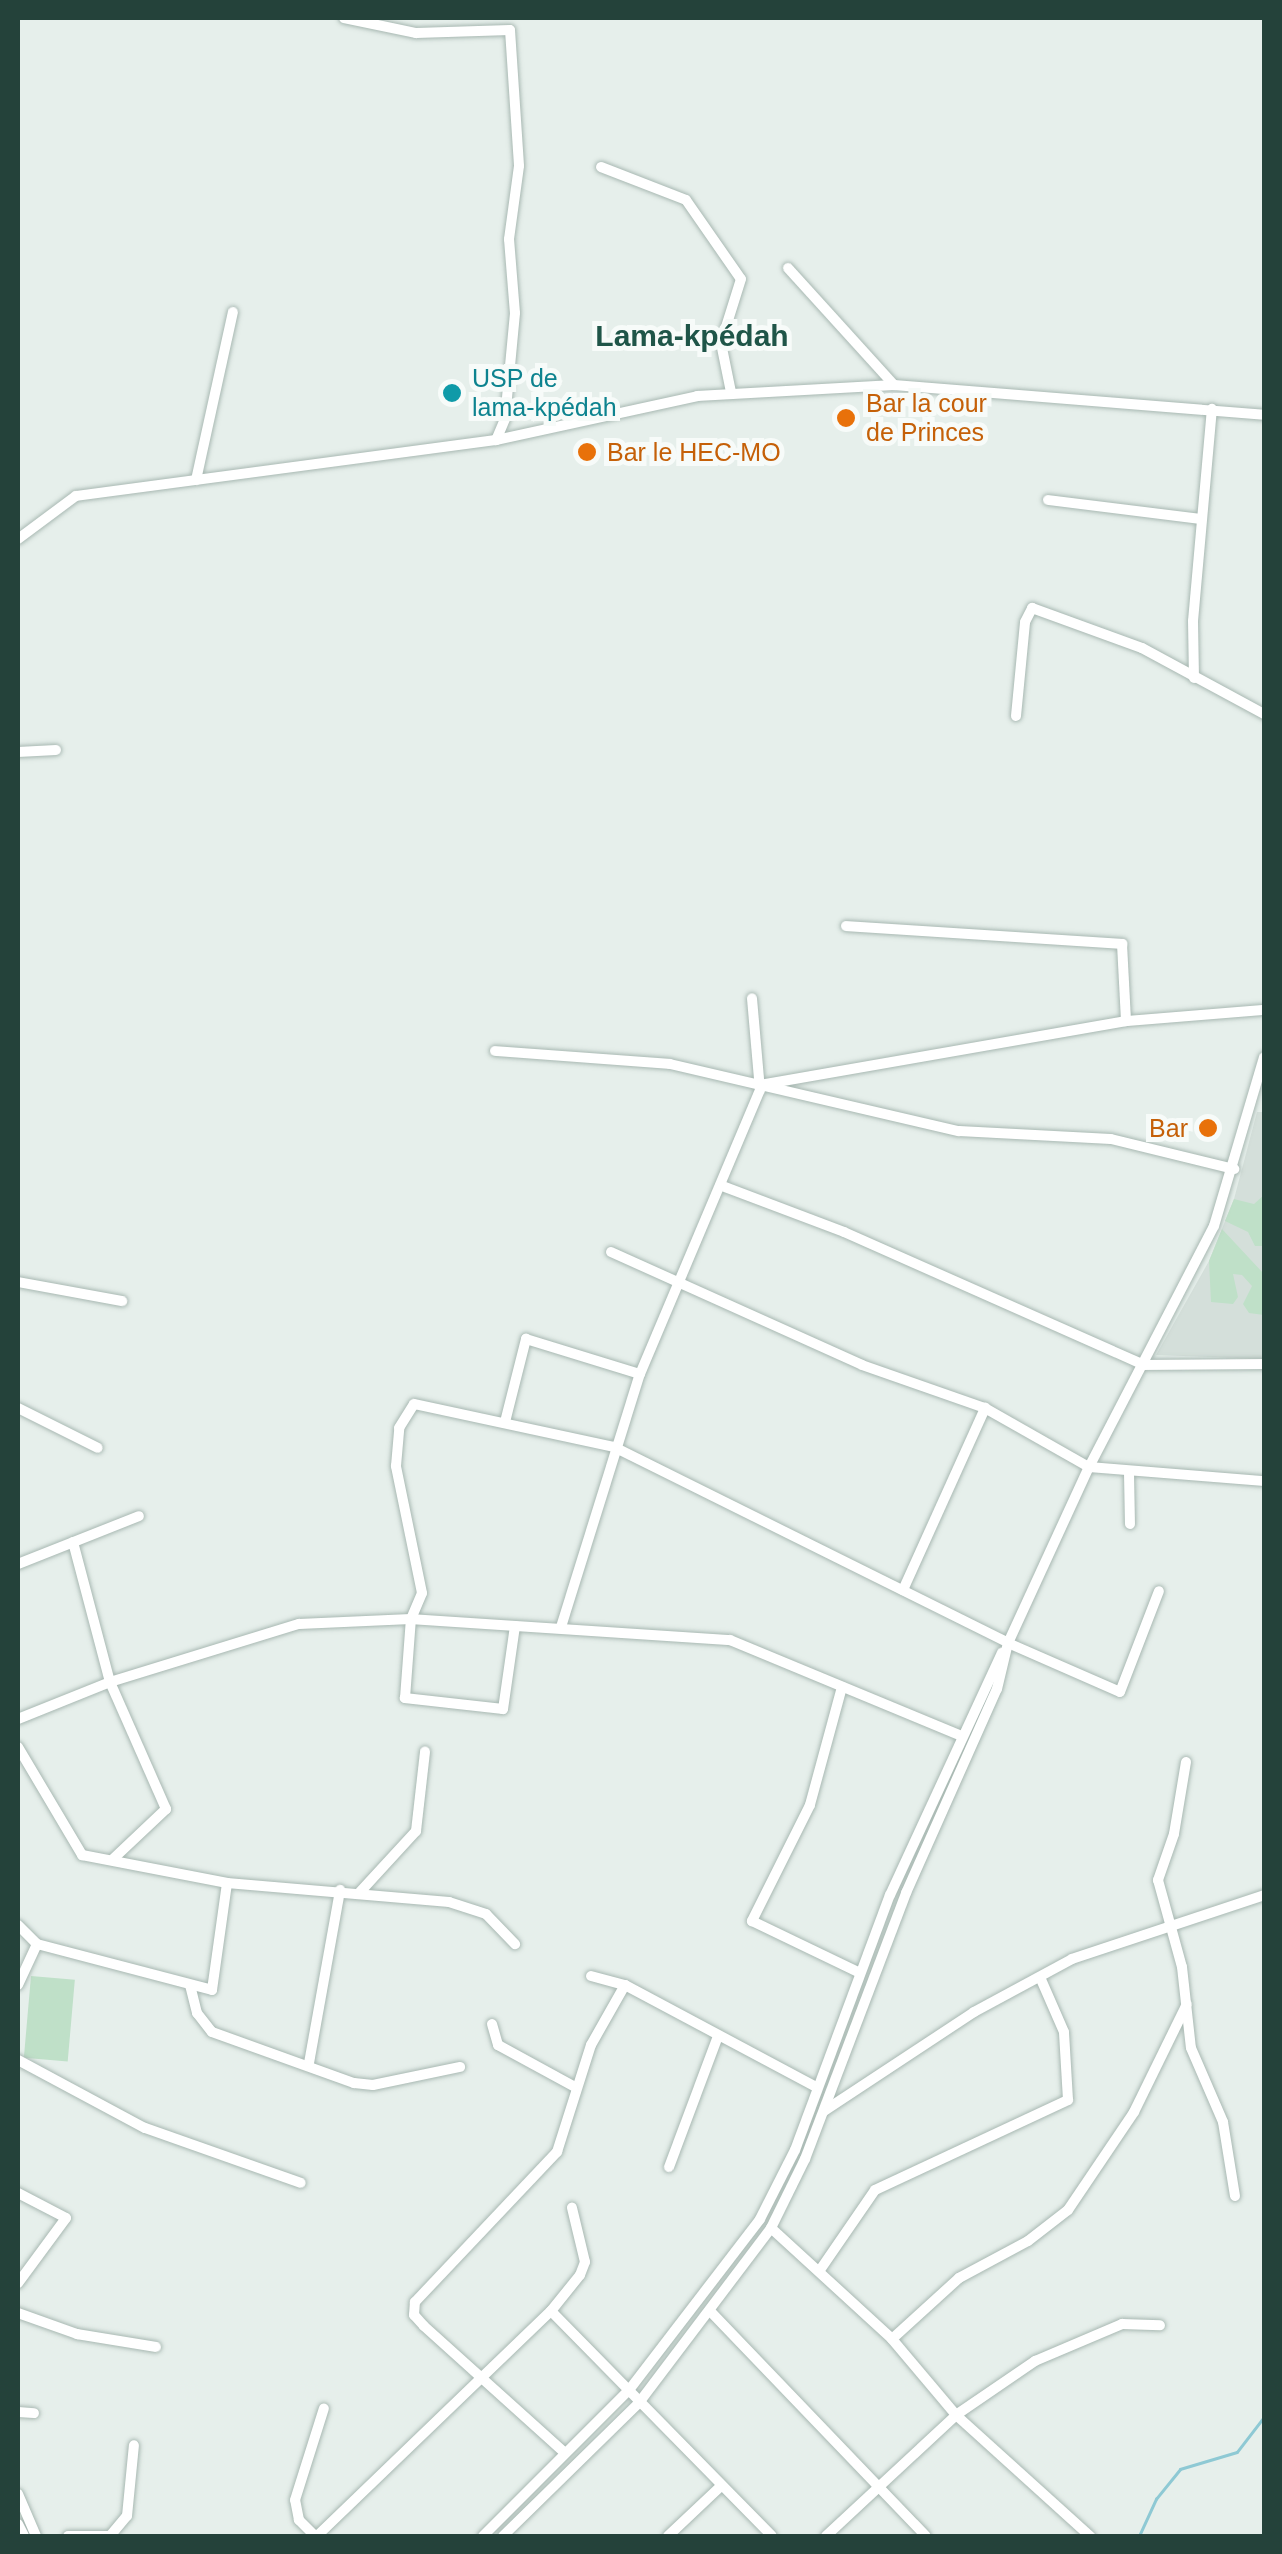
<!DOCTYPE html>
<html>
<head>
<meta charset="utf-8">
<style>
  body { margin:0 }
  #map { position:relative; width:1282px; height:2554px; overflow:hidden; background:#e6efeb; font-family:Arial,sans-serif }
  div>[style] { position:absolute }
  .built>* { inset:0; background:#d4dfda }
  .green>* { inset:0; background:#bfe0c8; transform-origin:0 0 }
  .stream>* { height:2.5px; margin:-1.25px; padding:0 1.25px; transform-origin:1.25px; border-radius:1.25px; background:#8ec9d4 }
  .roads { filter:drop-shadow(0 0 2px #a8b8b2) drop-shadow(0 0 2px #a8b8b2) }
  .minor>* { height:10px; margin:-5px; padding:0 5px; transform-origin:5px; border-radius:5px; background:#fff }
  .dots>* { width:28px; height:28px; translate:-50% -50%; box-sizing:border-box; border:5px solid #f7fbf9; border-radius:50% }
  span { translate:-50% -50%; white-space:nowrap; text-align:center; line-height:1.15; -webkit-text-stroke:10px #f7fbf9; paint-order:stroke }
  .culture-label { font-size:25px; color:#0d838f }
  .left { translate:0 -50%; text-align:left }
  .food-label { font-size:25px; color:#c56008 }
  .right { translate:-100% -50%; text-align:right }
  .quarter-label { font-size:30px; color:#1f5548; font-weight:700 }
  .frame { position:absolute; inset:0; border:20px solid #24423a; pointer-events:none }
</style>
</head>
<body>
<div id="map">
  <div class="built">
    <div style="clip-path:polygon(1257px 1112px,1264px 1112px,1264px 1359px,1156px 1355px,1209px 1261px,1234px 1199px)"></div>
  </div>
  <div class="green">
    <div style="clip-path:polygon(1264px 1195px,1264px 1246px,1255px 1246px,1248px 1232px,1225px 1221px,1234px 1199px,1254px 1204px)"></div>
    <div style="clip-path:polygon(1222px 1229px,1264px 1274px,1264px 1315px,1249px 1313px,1243px 1304px,1252px 1286px,1242px 1275px,1233px 1274px,1238px 1297px,1233px 1304px,1211px 1302px,1209px 1261px)"></div>
    <div style="left:31px;top:1976px;width:44px;height:82px;rotate:5deg"></div>
  </div>
  <div class="stream">
    <div style="left:1139px;top:2536px;width:41px;rotate:-65.3deg"></div>
    <div style="left:1156px;top:2499px;width:38px;rotate:-51deg"></div>
    <div style="left:1180px;top:2469px;width:59px;rotate:-16.6deg"></div>
    <div style="left:1237px;top:2452px;width:44px;rotate:-52.4deg"></div>
  </div>
  <div class="roads">
    <div class="minor">
      <div style="left:344px;top:18px;width:74px;rotate:11.8deg"></div>
      <div style="left:416px;top:33px;width:94px;rotate:-1.8deg"></div>
      <div style="left:510px;top:30px;width:136px;rotate:86.2deg"></div>
      <div style="left:519px;top:166px;width:74px;rotate:97.8deg"></div>
      <div style="left:509px;top:239px;width:74px;rotate:85.4deg"></div>
      <div style="left:515px;top:313px;width:106px;rotate:95.4deg"></div>
      <div style="left:505px;top:419px;width:23px;rotate:113deg"></div>
      <div style="left:601px;top:167px;width:91px;rotate:21.2deg"></div>
      <div style="left:686px;top:200px;width:96px;rotate:55.2deg"></div>
      <div style="left:741px;top:279px;width:67px;rotate:107.4deg"></div>
      <div style="left:721px;top:343px;width:50px;rotate:78.5deg"></div>
      <div style="left:788px;top:268px;width:158px;rotate:47.8deg"></div>
      <div style="left:196px;top:480px;width:172px;rotate:-77.6deg"></div>
      <div style="left:1048px;top:500px;width:153px;rotate:7.1deg"></div>
      <div style="left:18px;top:539px;width:72px;rotate:-36.6deg"></div>
      <div style="left:76px;top:496px;width:424px;rotate:-7.6deg"></div>
      <div style="left:496px;top:440px;width:206px;rotate:-12.3deg"></div>
      <div style="left:697px;top:396px;width:197px;rotate:-3.2deg"></div>
      <div style="left:894px;top:385px;width:371px;rotate:4.6deg"></div>
      <div style="left:1194px;top:678px;width:57px;rotate:-91deg"></div>
      <div style="left:1193px;top:621px;width:213px;rotate:-84.9deg"></div>
      <div style="left:1016px;top:716px;width:94px;rotate:-84.5deg"></div>
      <div style="left:1025px;top:622px;width:16px;rotate:-63deg"></div>
      <div style="left:1032px;top:608px;width:117px;rotate:20deg"></div>
      <div style="left:1142px;top:648px;width:139px;rotate:28.4deg"></div>
      <div style="left:18px;top:752px;width:38px;rotate:-3deg"></div>
      <div style="left:846px;top:926px;width:277px;rotate:3.7deg"></div>
      <div style="left:1122px;top:944px;width:77px;rotate:87deg"></div>
      <div style="left:495px;top:1051px;width:175px;rotate:4.2deg"></div>
      <div style="left:670px;top:1064px;width:297px;rotate:13.1deg"></div>
      <div style="left:959px;top:1131px;width:152px;rotate:3deg"></div>
      <div style="left:1111px;top:1139px;width:127px;rotate:13.7deg"></div>
      <div style="left:760px;top:1085px;width:372px;rotate:-9.9deg"></div>
      <div style="left:1126px;top:1021px;width:138px;rotate:-4.6deg"></div>
      <div style="left:725px;top:1187px;width:127px;rotate:20.7deg"></div>
      <div style="left:844px;top:1232px;width:328px;rotate:23.9deg"></div>
      <div style="left:1144px;top:1365px;width:120px;rotate:-0.5deg"></div>
      <div style="left:611px;top:1252px;width:275px;rotate:24.2deg"></div>
      <div style="left:862px;top:1365px;width:130px;rotate:19.3deg"></div>
      <div style="left:985px;top:1408px;width:120px;rotate:29.6deg"></div>
      <div style="left:1089px;top:1467px;width:176px;rotate:4.6deg"></div>
      <div style="left:18px;top:1282px;width:106px;rotate:10.4deg"></div>
      <div style="left:18px;top:1408px;width:89px;rotate:26.6deg"></div>
      <div style="left:505px;top:1422px;width:86px;rotate:-75.8deg"></div>
      <div style="left:526px;top:1339px;width:119px;rotate:17.1deg"></div>
      <div style="left:1129px;top:1473px;width:51px;rotate:88.9deg"></div>
      <div style="left:73px;top:1542px;width:145px;rotate:75.2deg"></div>
      <div style="left:110px;top:1682px;width:139px;rotate:66.2deg"></div>
      <div style="left:166px;top:1809px;width:73px;rotate:136.7deg"></div>
      <div style="left:18px;top:1564px;width:130px;rotate:-21.6deg"></div>
      <div style="left:903px;top:1590px;width:200px;rotate:-65.7deg"></div>
      <div style="left:515px;top:1626px;width:84px;rotate:98.2deg"></div>
      <div style="left:503px;top:1709px;width:99px;rotate:-173.6deg"></div>
      <div style="left:405px;top:1698px;width:79px;rotate:-85.7deg"></div>
      <div style="left:411px;top:1619px;width:28px;rotate:-67deg"></div>
      <div style="left:422px;top:1593px;width:130px;rotate:-101.6deg"></div>
      <div style="left:396px;top:1466px;width:38px;rotate:-85deg"></div>
      <div style="left:399px;top:1428px;width:28px;rotate:-58deg"></div>
      <div style="left:414px;top:1404px;width:205px;rotate:12.1deg"></div>
      <div style="left:614px;top:1447px;width:440px;rotate:26.4deg"></div>
      <div style="left:1008px;top:1643px;width:122px;rotate:23.6deg"></div>
      <div style="left:1120px;top:1692px;width:108px;rotate:-68.9deg"></div>
      <div style="left:561px;top:1627px;width:265px;rotate:-72.7deg"></div>
      <div style="left:640px;top:1374px;width:308px;rotate:-67.1deg"></div>
      <div style="left:760px;top:1090px;width:92px;rotate:-95deg"></div>
      <div style="left:842px;top:1687px;width:122px;rotate:105.2deg"></div>
      <div style="left:810px;top:1805px;width:130px;rotate:116.6deg"></div>
      <div style="left:752px;top:1921px;width:120px;rotate:25.7deg"></div>
      <div style="left:18px;top:1719px;width:99px;rotate:-21.9deg"></div>
      <div style="left:110px;top:1682px;width:198px;rotate:-17.1deg"></div>
      <div style="left:299px;top:1624px;width:112px;rotate:-2.6deg"></div>
      <div style="left:411px;top:1619px;width:320px;rotate:3.8deg"></div>
      <div style="left:730px;top:1640px;width:248px;rotate:22.5deg"></div>
      <div style="left:18px;top:1747px;width:126px;rotate:59.3deg"></div>
      <div style="left:82px;top:1855px;width:148px;rotate:10.9deg"></div>
      <div style="left:227px;top:1883px;width:223px;rotate:4.9deg"></div>
      <div style="left:449px;top:1902px;width:39px;rotate:18deg"></div>
      <div style="left:486px;top:1914px;width:42px;rotate:46deg"></div>
      <div style="left:1186px;top:1762px;width:73px;rotate:99.5deg"></div>
      <div style="left:1174px;top:1834px;width:49px;rotate:109.2deg"></div>
      <div style="left:1158px;top:1880px;width:90px;rotate:74.6deg"></div>
      <div style="left:1182px;top:1967px;width:81px;rotate:83.7deg"></div>
      <div style="left:1191px;top:2048px;width:81px;rotate:66.6deg"></div>
      <div style="left:1223px;top:2122px;width:75px;rotate:80.8deg"></div>
      <div style="left:360px;top:1892px;width:83px;rotate:-47.4deg"></div>
      <div style="left:416px;top:1831px;width:80px;rotate:-83.5deg"></div>
      <div style="left:18px;top:1925px;width:27px;rotate:45deg"></div>
      <div style="left:37px;top:1944px;width:181px;rotate:14.7deg"></div>
      <div style="left:212px;top:1990px;width:108px;rotate:-82deg"></div>
      <div style="left:591px;top:1976px;width:35px;rotate:15deg"></div>
      <div style="left:625px;top:1985px;width:217px;rotate:28.1deg"></div>
      <div style="left:18px;top:1985px;width:45px;rotate:-65.1deg"></div>
      <div style="left:190px;top:1985px;width:29px;rotate:76deg"></div>
      <div style="left:197px;top:2013px;width:24px;rotate:52deg"></div>
      <div style="left:212px;top:2032px;width:151px;rotate:19.8deg"></div>
      <div style="left:354px;top:2083px;width:19px;rotate:6deg"></div>
      <div style="left:373px;top:2085px;width:89px;rotate:-11.7deg"></div>
      <div style="left:492px;top:2024px;width:22px;rotate:74deg"></div>
      <div style="left:498px;top:2045px;width:88px;rotate:28.6deg"></div>
      <div style="left:18px;top:2060px;width:144px;rotate:28.2deg"></div>
      <div style="left:145px;top:2128px;width:165px;rotate:19.4deg"></div>
      <div style="left:309px;top:2063px;width:176px;rotate:-79.8deg"></div>
      <div style="left:824px;top:2111px;width:180px;rotate:-33.4deg"></div>
      <div style="left:974px;top:2012px;width:111px;rotate:-28.4deg"></div>
      <div style="left:1072px;top:1959px;width:202px;rotate:-18.4deg"></div>
      <div style="left:669px;top:2167px;width:140px;rotate:-69.5deg"></div>
      <div style="left:18px;top:2193px;width:54px;rotate:27.5deg"></div>
      <div style="left:66px;top:2218px;width:81px;rotate:126.4deg"></div>
      <div style="left:771px;top:2228px;width:164px;rotate:42.5deg"></div>
      <div style="left:892px;top:2339px;width:99px;rotate:49.9deg"></div>
      <div style="left:956px;top:2415px;width:181px;rotate:42.1deg"></div>
      <div style="left:820px;top:2270px;width:97px;rotate:-55.5deg"></div>
      <div style="left:875px;top:2190px;width:213px;rotate:-25deg"></div>
      <div style="left:1068px;top:2100px;width:68px;rotate:-93.4deg"></div>
      <div style="left:1064px;top:2032px;width:60px;rotate:-113.6deg"></div>
      <div style="left:551px;top:2311px;width:315px;rotate:45.5deg"></div>
      <div style="left:711px;top:2312px;width:310px;rotate:46.2deg"></div>
      <div style="left:18px;top:2313px;width:63px;rotate:19.6deg"></div>
      <div style="left:77px;top:2334px;width:80px;rotate:9.3deg"></div>
      <div style="left:892px;top:2339px;width:91px;rotate:-42.3deg"></div>
      <div style="left:959px;top:2278px;width:78px;rotate:-28.2deg"></div>
      <div style="left:1028px;top:2241px;width:51px;rotate:-37.8deg"></div>
      <div style="left:1068px;top:2210px;width:118px;rotate:-56deg"></div>
      <div style="left:1134px;top:2112px;width:120px;rotate:-63.9deg"></div>
      <div style="left:18px;top:2412px;width:16px;rotate:4deg"></div>
      <div style="left:565px;top:2453px;width:190px;rotate:-138deg"></div>
      <div style="left:424px;top:2326px;width:15px;rotate:-132deg"></div>
      <div style="left:414px;top:2315px;width:13px;rotate:-86deg"></div>
      <div style="left:415px;top:2302px;width:207px;rotate:-46.6deg"></div>
      <div style="left:557px;top:2152px;width:112px;rotate:-72.4deg"></div>
      <div style="left:591px;top:2045px;width:69px;rotate:-60.5deg"></div>
      <div style="left:18px;top:2494px;width:46px;rotate:66.8deg"></div>
      <div style="left:18px;top:2524px;width:13px;rotate:63deg"></div>
      <div style="left:68px;top:2536px;width:42px"></div>
      <div style="left:110px;top:2536px;width:26px;rotate:-50deg"></div>
      <div style="left:127px;top:2516px;width:71px;rotate:-84.4deg"></div>
      <div style="left:315px;top:2536px;width:23px;rotate:-135deg"></div>
      <div style="left:299px;top:2520px;width:20px;rotate:-101deg"></div>
      <div style="left:295px;top:2500px;width:96px;rotate:-72.5deg"></div>
      <div style="left:317px;top:2536px;width:325px;rotate:-43.9deg"></div>
      <div style="left:551px;top:2311px;width:46px;rotate:-51.1deg"></div>
      <div style="left:580px;top:2275px;width:14px;rotate:-69deg"></div>
      <div style="left:585px;top:2262px;width:56px;rotate:-103.5deg"></div>
      <div style="left:483px;top:2536px;width:206px;rotate:-45deg"></div>
      <div style="left:629px;top:2390px;width:215px;rotate:-52.5deg"></div>
      <div style="left:760px;top:2219px;width:77px;rotate:-63.1deg"></div>
      <div style="left:795px;top:2150px;width:272px;rotate:-69.6deg"></div>
      <div style="left:890px;top:1895px;width:267px;rotate:-65.2deg"></div>
      <div style="left:503px;top:2536px;width:189px;rotate:-44.4deg"></div>
      <div style="left:638px;top:2404px;width:221px;rotate:-52.9deg"></div>
      <div style="left:771px;top:2228px;width:77px;rotate:-63.8deg"></div>
      <div style="left:805px;top:2159px;width:285px;rotate:-69.2deg"></div>
      <div style="left:906px;top:1893px;width:223px;rotate:-66deg"></div>
      <div style="left:997px;top:1689px;width:47px;rotate:-76.6deg"></div>
      <div style="left:1008px;top:1643px;width:194px;rotate:-65.3deg"></div>
      <div style="left:1089px;top:1467px;width:271px;rotate:-62.6deg"></div>
      <div style="left:1214px;top:1226px;width:176px;rotate:-73.5deg"></div>
      <div style="left:668px;top:2536px;width:73px;rotate:-43.3deg"></div>
      <div style="left:826px;top:2536px;width:178px;rotate:-42.9deg"></div>
      <div style="left:956px;top:2415px;width:96px;rotate:-34.4deg"></div>
      <div style="left:1035px;top:2361px;width:95px;rotate:-23deg"></div>
      <div style="left:1122px;top:2324px;width:38px;rotate:2deg"></div>
    </div>
  </div>
  <div class="dots">
    <div style="left:452px;top:393px;background:#0f9aa8"></div>
    <div style="left:846px;top:418px;background:#e8710a"></div>
    <div style="left:587px;top:452px;background:#e8710a"></div>
    <div style="left:1208px;top:1128px;background:#e8710a"></div>
  </div>
  <div class="culture-label">
    <span class="left" style="left:472px;top:393px">USP de<br>lama-kpédah</span>
  </div>
  <div class="food-label">
    <span class="left" style="left:866px;top:418px">Bar la cour<br>de Princes</span>
    <span class="left" style="left:607px;top:452px">Bar le HEC-MO</span>
    <span class="right" style="left:1188px;top:1128px">Bar</span>
  </div>
  <div class="quarter-label">
    <span style="left:692px;top:336px">Lama-kpédah</span>
  </div>
  <div class="frame"></div>
</div>
</body>
</html>
